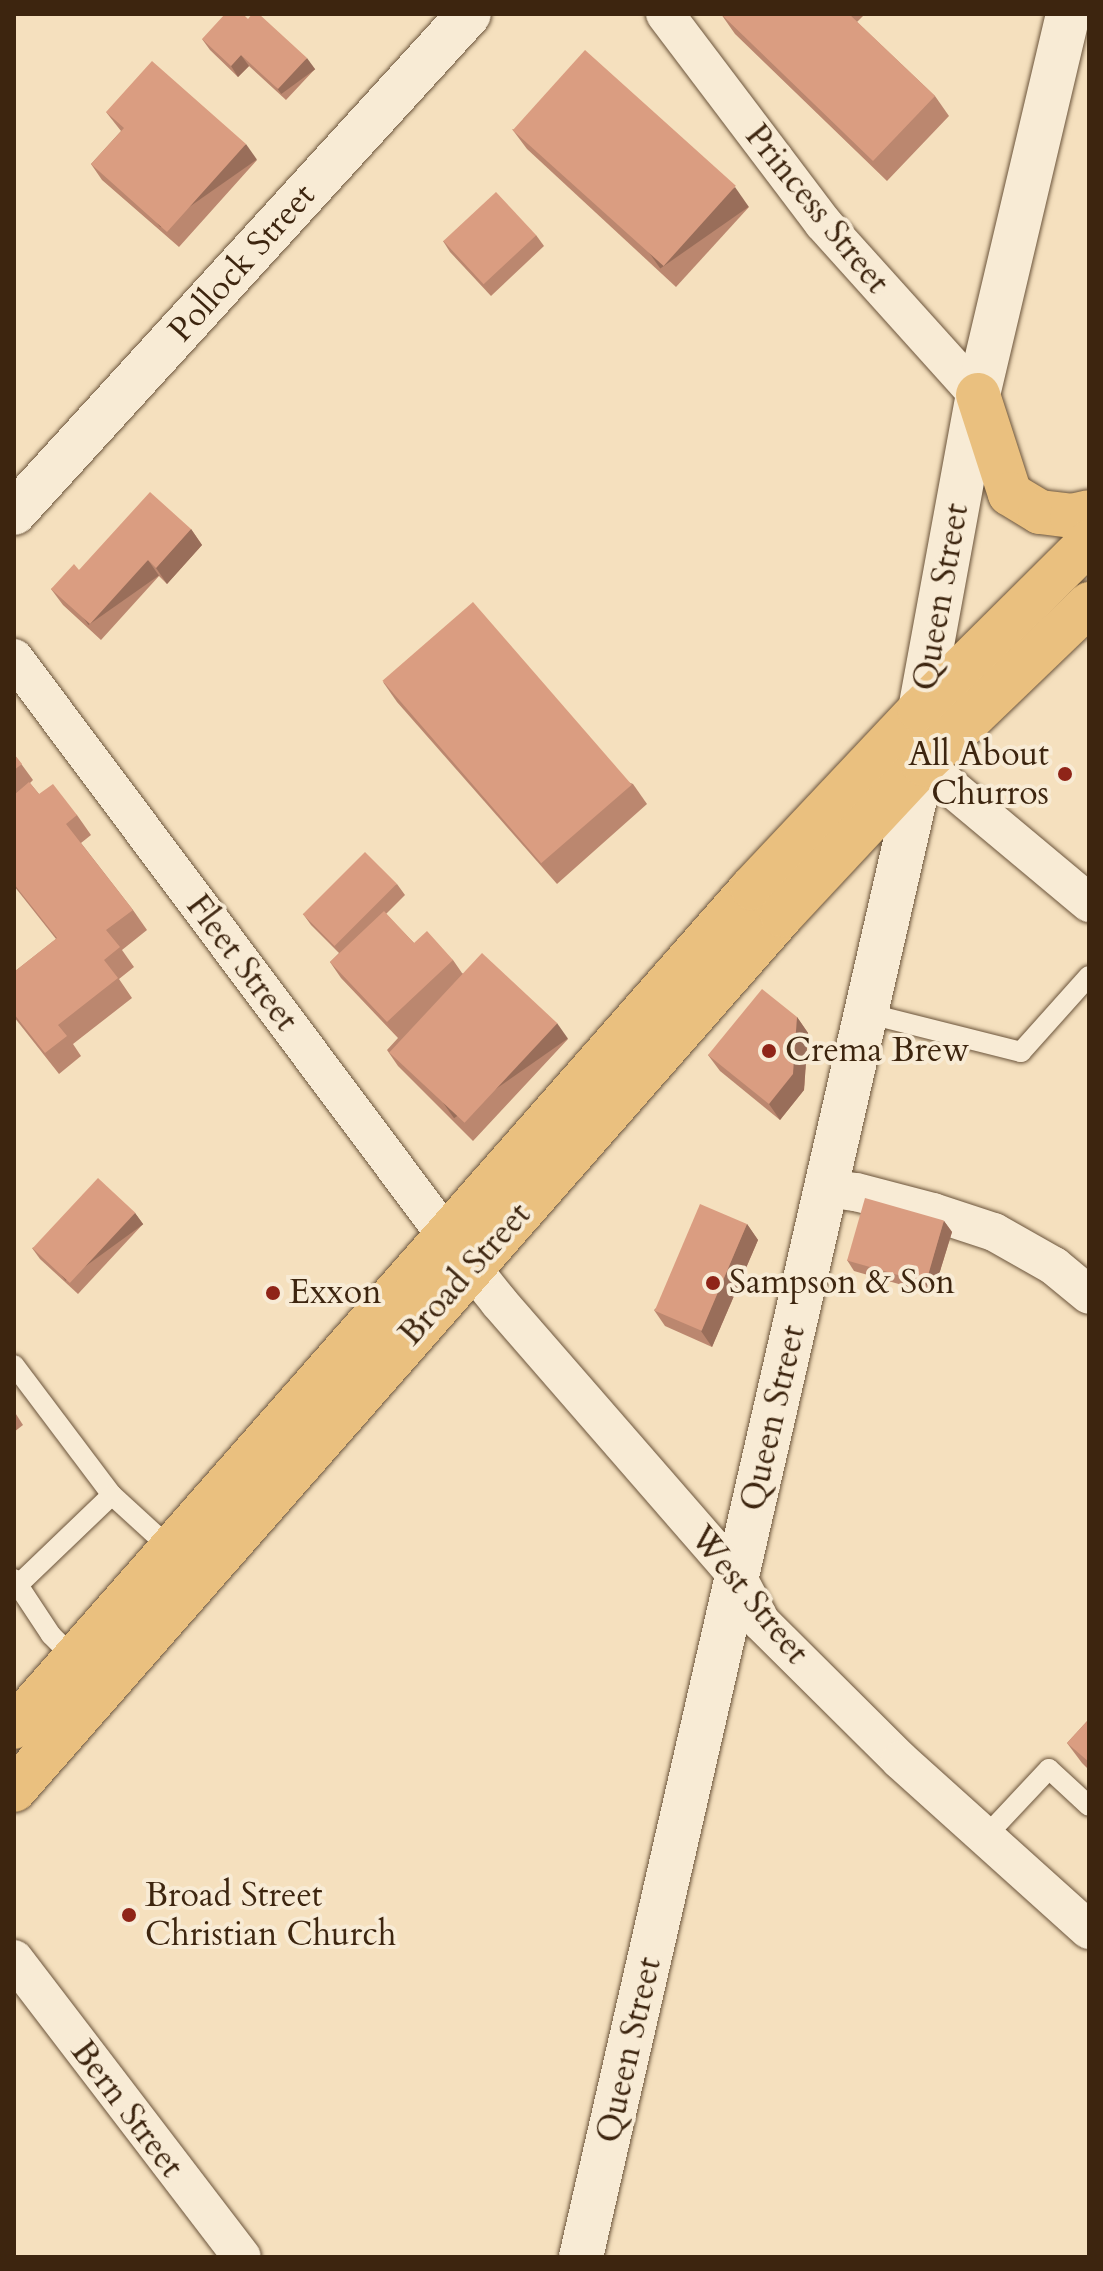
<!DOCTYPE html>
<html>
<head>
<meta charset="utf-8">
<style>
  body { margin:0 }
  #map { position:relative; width:1103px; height:2271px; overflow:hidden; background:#f5e0be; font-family:Cardo,serif }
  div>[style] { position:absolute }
  .roads { filter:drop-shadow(0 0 2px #6b543b) drop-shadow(0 0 2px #6b543b) }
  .lane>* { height:20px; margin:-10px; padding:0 10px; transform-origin:10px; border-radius:10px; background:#f8ebd5 }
  .street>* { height:38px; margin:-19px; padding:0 19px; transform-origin:19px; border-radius:19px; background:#f8ebd5 }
  .secondary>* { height:44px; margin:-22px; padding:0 22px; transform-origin:22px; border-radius:22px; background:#f8ebd5 }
  .primary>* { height:44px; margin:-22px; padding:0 22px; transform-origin:22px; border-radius:22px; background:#eac07f }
  .wall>* { inset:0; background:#bb876f }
  .shaded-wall>* { inset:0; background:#996e5a; transform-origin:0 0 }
  .building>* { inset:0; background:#da9d81; transform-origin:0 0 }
  .dots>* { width:22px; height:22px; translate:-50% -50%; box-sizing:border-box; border:4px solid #f8ebd5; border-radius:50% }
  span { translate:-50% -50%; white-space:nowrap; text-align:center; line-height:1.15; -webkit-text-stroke:8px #f8ebd5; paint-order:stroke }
  .street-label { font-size:34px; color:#3d250f }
  .poi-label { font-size:34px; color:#3d250f }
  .right { translate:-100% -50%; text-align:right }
  .left { translate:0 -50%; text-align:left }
  .frame { position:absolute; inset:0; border:16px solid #3d250f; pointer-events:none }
</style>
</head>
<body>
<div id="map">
  <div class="roads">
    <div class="lane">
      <div style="left:866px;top:1013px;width:160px;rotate:14.1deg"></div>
      <div style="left:1021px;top:1052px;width:102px;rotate:-48.2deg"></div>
      <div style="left:14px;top:1365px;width:163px;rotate:53deg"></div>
      <div style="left:112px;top:1495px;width:79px;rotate:42.4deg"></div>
      <div style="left:14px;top:1579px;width:7px;rotate:56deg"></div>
      <div style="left:18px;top:1585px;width:130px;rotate:-43.8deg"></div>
      <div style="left:18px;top:1585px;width:60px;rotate:56.6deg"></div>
      <div style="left:51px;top:1635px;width:33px;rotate:45deg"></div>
      <div style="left:986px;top:1836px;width:92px;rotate:-46.8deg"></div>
      <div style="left:1049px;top:1769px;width:54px;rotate:42.8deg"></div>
    </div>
    <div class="street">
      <div style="left:665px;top:14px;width:262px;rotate:52.9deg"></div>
      <div style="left:823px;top:223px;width:232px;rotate:48deg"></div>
      <div style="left:14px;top:658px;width:723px;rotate:53.21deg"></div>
      <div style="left:447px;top:1237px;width:83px;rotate:51.3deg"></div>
      <div style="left:499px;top:1302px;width:363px;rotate:49deg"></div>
      <div style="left:737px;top:1576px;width:52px;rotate:62.4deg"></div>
      <div style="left:761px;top:1622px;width:196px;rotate:44.8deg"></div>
      <div style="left:900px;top:1760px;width:254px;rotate:42deg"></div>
      <div style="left:923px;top:764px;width:217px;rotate:39.9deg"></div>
      <div style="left:826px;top:1188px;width:30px;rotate:8deg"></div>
      <div style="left:856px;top:1192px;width:80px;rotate:14.6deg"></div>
      <div style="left:933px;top:1212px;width:64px;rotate:18.2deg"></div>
      <div style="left:994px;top:1232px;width:69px;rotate:29.5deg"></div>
      <div style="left:1054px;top:1266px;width:45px;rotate:39.6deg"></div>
      <div style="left:14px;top:1959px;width:375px;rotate:52.6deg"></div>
    </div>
    <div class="secondary">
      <div style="left:14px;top:513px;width:675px;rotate:-47.64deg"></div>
      <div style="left:581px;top:2257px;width:1532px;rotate:-77.1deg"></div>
      <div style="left:923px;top:764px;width:54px;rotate:-93.2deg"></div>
      <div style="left:920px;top:710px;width:320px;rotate:-79.6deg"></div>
      <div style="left:978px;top:395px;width:391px;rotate:-76.7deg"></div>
    </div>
    <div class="primary">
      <div style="left:978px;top:395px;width:104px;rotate:72.1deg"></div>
      <div style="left:1010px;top:494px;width:35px;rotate:31deg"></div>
      <div style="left:1040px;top:512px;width:32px;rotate:7deg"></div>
      <div style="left:1072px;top:516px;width:17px;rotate:-13deg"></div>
      <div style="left:14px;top:1727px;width:1117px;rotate:-48.66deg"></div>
      <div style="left:752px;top:888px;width:245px;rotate:-46.7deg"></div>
      <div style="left:920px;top:710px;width:238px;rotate:-44.8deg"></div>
      <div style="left:14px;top:1790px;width:1164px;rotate:-48.73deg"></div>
      <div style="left:782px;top:915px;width:207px;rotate:-47deg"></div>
      <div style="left:923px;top:764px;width:231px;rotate:-43.9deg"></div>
    </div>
  </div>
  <div class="wall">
    <div style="clip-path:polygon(721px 14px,865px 14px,857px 22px,935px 96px,949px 116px,887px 181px,735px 34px)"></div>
    <div style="clip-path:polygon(202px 39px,315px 69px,286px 100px,249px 66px,238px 77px,210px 50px)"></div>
    <div style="clip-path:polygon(106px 112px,257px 160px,179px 247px,102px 180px,91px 164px,121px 131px)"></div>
    <div style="clip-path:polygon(512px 129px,749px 207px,676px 287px,527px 149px)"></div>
    <div style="clip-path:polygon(536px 235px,544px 246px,491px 296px,450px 252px,443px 241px)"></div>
    <div style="clip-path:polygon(191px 529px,202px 545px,167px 584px,159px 576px,101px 640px,63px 605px,51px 589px,79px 570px)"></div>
    <div style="clip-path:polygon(383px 682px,633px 784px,647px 804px,557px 884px,397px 702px)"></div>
    <div style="clip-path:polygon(14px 754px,33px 780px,30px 783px,39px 794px,77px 815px,91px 835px,81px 843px,133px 910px,147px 930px,122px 950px,134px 967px,119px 979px,132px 998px,73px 1044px,81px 1056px,59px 1074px,14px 1017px,14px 972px,56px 939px,14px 886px)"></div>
    <div style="clip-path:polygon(397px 884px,405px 895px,386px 914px,414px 943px,453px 960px,462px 973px,568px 1039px,473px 1141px,398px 1066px,387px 1050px,398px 1038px,341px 978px,330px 962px,339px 953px,311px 925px,303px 914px)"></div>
    <div style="clip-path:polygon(797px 1017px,808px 1033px,804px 1090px,780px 1120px,720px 1071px,708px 1055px)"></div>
    <div style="clip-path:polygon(135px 1213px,143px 1224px,78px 1294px,40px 1259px,32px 1248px)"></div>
    <div style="clip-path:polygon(944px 1221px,952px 1232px,933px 1294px,854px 1271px,847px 1260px)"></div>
    <div style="clip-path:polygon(747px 1224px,758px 1240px,712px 1347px,665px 1326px,654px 1310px)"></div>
    <div style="clip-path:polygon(14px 1411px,23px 1425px,14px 1432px)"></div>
    <div style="clip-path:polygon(1089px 1719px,1089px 1770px,1082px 1763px,1067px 1743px)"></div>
  </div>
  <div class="shaded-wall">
    <div style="clip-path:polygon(241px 55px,249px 66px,238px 77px,231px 66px)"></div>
    <div style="left:307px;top:58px;width:14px;height:42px;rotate:54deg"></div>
    <div style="left:246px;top:144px;width:19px;height:118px;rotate:55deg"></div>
    <div style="left:735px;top:187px;width:24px;height:108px;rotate:55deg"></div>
    <div style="clip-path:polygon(191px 529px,202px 545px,167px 584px,156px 568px)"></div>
    <div style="left:148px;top:560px;width:19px;height:86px;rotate:55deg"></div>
    <div style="clip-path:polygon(797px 1017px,808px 1033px,804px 1090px,780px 1120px,769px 1104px)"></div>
    <div style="left:557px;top:1023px;width:19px;height:139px;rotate:55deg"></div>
    <div style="left:135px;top:1213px;width:14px;height:96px;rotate:54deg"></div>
    <div style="clip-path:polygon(944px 1221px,952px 1232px,933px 1294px,925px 1283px)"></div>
    <div style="clip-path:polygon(747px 1224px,758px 1240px,712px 1347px,701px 1331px)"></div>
  </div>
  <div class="building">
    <div style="clip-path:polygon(225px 14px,243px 14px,248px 19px,252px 14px,259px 14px,307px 58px,278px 89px,241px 55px,231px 66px,202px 39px)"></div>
    <div style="clip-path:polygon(721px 14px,849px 14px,935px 96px,873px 161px)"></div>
    <div style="left:585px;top:50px;width:203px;height:108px;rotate:42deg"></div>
    <div style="clip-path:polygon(152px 61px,246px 144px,167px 232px,91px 164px,124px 128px,106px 112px)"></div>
    <div style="left:496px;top:192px;width:59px;height:72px;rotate:47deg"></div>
    <div style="clip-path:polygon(150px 492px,191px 529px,156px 568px,148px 560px,90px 624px,51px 589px,74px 564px,79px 570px)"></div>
    <div style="left:473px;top:602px;width:242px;height:120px;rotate:49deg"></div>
    <div style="clip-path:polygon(14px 754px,22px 764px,14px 770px)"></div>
    <div style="clip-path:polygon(29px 782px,39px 794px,53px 784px,77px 815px,66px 824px,133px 910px,106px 930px,120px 947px,104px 960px,118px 978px,58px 1025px,67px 1036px,45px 1053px,14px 1014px,14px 972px,57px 938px,14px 884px,14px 795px)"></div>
    <div style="left:365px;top:852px;width:45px;height:88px;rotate:45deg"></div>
    <div style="clip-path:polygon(384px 911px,414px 943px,427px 931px,453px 960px,387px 1022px,330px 962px)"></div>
    <div style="left:482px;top:953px;width:103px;height:136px;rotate:43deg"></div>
    <div style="clip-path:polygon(762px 989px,797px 1017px,793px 1074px,769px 1104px,708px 1055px)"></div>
    <div style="left:98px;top:1178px;width:51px;height:96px;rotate:43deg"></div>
    <div style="left:865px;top:1198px;width:82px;height:65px;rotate:16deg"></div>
    <div style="left:700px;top:1204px;width:51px;height:116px;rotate:23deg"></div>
    <div style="clip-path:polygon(1089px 1719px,1089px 1762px,1067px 1743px)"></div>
  </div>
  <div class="dots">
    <div style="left:1065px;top:774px;background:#8f2418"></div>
    <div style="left:769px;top:1051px;background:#8f2418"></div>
    <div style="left:713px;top:1283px;background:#8f2418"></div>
    <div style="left:273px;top:1293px;background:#8f2418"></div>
    <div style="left:129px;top:1915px;background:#8f2418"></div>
  </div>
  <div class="street-label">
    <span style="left:817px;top:209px;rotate:51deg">Princess Street</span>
    <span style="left:242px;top:263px;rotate:-48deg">Pollock Street</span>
    <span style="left:941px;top:597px;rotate:-80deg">Queen Street</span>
    <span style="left:242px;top:963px;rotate:53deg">Fleet Street</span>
    <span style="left:465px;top:1274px;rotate:-48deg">Broad Street</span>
    <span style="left:773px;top:1418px;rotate:-77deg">Queen Street</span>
    <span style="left:749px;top:1595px;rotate:51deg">West Street</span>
    <span style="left:629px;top:2050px;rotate:-77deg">Queen Street</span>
    <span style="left:127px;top:2109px;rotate:53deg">Bern Street</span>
  </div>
  <div class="poi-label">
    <span class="right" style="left:1049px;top:774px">All About<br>Churros</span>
    <span class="left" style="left:785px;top:1051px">Crema Brew</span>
    <span class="left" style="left:729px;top:1283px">Sampson &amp; Son</span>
    <span class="left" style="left:289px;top:1293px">Exxon</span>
    <span class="left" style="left:145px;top:1915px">Broad Street<br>Christian Church</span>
  </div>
  <div class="frame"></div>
</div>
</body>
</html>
